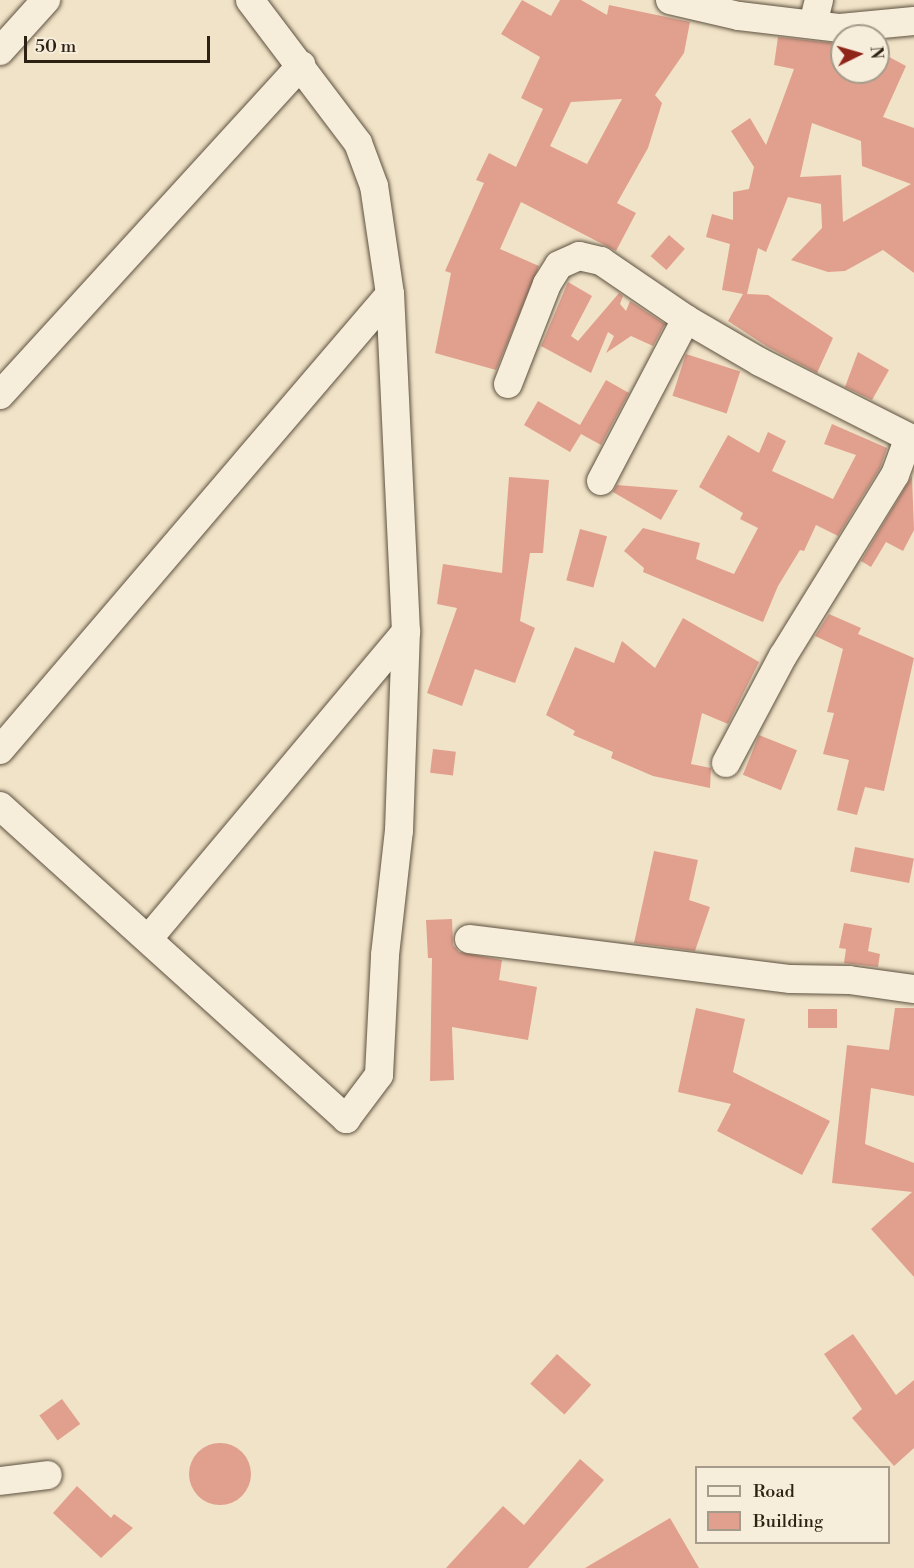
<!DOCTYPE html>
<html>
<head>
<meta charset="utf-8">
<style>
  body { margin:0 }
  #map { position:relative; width:914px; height:1568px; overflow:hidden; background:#f1e3c7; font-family:"Libre Bodoni",serif }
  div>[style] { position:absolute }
  .building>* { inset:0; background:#e1a08e; transform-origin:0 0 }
  .round { border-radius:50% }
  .roads { filter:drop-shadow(0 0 2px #5e5240) drop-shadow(0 0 2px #5e5240) }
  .street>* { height:28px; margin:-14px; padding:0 14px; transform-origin:14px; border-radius:14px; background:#f6eddb }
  span { translate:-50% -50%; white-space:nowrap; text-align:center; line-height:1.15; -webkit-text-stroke:4.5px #f6eddb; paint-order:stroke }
  .legend { position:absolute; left:695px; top:1466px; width:195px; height:78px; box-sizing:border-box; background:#f6eddb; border:2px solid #a69b8b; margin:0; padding:8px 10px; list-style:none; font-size:18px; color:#2d2113 }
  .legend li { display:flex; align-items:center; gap:12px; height:30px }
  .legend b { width:30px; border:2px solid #a69b8b }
  .north { position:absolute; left:830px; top:24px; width:60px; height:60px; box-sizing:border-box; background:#f6eddb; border:2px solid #a69b8b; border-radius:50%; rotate:85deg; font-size:16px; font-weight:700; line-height:24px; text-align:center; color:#2d2113 }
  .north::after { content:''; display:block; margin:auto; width:21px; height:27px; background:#8f2418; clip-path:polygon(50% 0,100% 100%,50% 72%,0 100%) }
  .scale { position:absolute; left:24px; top:36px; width:186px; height:27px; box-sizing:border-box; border:3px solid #2d2113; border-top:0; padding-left:8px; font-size:18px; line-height:21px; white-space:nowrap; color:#2d2113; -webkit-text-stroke:4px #f6eddb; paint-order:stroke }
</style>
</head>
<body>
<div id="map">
  <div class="building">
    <div style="clip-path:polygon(evenodd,522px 0,551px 16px,560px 0,581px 0,607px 15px,609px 5px,690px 22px,684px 53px,655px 95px,662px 103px,648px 148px,617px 203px,636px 213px,616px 251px,521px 202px,500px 249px,539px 266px,496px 370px,435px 353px,451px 273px,445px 271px,484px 183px,476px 180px,489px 153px,516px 167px,543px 109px,521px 98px,540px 57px,501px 34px,522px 0,622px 99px,587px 164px,550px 146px,571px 102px,622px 99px)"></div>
    <div style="clip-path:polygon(evenodd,778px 37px,842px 44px,842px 72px,878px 72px,878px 51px,906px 66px,883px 117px,914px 128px,914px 273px,883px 250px,845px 271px,828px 272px,791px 260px,822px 228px,821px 204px,788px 197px,766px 252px,758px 248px,747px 294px,768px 295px,833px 338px,817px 373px,768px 347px,728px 321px,743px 294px,722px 290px,730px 244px,706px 237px,712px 214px,733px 220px,733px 192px,749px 189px,754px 167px,731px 131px,750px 118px,766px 145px,794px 69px,774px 65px,778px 37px,812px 123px,861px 141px,862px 166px,911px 184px,843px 222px,841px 175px,800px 177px,812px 123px)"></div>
    <div style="left:669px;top:235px;width:21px;height:28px;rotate:41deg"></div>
    <div style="clip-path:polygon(568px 282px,592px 296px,571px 336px,578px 341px,619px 293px,623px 296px,620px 304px,626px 311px,630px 301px,665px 324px,653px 346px,631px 336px,606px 353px,614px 336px,608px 332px,591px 373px,541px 346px)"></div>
    <div style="clip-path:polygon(858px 352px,889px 370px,872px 400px,845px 387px)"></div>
    <div style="left:686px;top:354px;width:57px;height:44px;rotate:18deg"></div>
    <div style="clip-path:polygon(606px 380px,629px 393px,601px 445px,581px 434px,570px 452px,524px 425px,538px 401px,580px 425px)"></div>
    <div style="clip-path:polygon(832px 424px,887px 448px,880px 468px,838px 536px,816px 525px,804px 551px,800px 550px,778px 586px,763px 622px,643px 572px,644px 568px,624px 551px,643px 528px,700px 543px,696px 559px,734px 574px,758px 528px,740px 519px,743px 513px,699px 487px,728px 435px,759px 453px,768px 432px,786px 441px,772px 471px,833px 499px,856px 455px,824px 444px)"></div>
    <div style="clip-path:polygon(912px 476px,914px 530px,903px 551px,886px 542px,871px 567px,861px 561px)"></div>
    <div style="clip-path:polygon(509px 477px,549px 480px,543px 553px,530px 553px,520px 621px,535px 628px,515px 683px,475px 669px,462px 706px,427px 693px,457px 608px,437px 604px,443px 564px,502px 573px)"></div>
    <div style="clip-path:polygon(617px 485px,678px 490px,661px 520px,613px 492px)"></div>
    <div style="left:580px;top:529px;width:28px;height:53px;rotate:15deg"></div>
    <div style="clip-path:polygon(829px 614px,861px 628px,858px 634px,914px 658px,884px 791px,865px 787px,857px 815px,837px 810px,849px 760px,823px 754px,834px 713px,827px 712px,843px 649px,815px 636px)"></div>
    <div style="clip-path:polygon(683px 618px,759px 662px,728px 724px,702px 713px,691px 764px,711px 768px,710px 788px,653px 776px,611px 758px,613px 752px,573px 735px,575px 731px,546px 715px,575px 647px,614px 663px,622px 641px,655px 668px)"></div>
    <div style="left:759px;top:735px;width:41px;height:43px;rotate:22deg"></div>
    <div style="left:433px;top:749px;width:23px;height:24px;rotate:7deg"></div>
    <div style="left:855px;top:847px;width:60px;height:25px;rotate:11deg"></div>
    <div style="clip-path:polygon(654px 851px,698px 860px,689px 900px,710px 907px,695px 951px,634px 943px)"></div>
    <div style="clip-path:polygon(452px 919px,453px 945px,459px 952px,502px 960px,499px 980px,537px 987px,528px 1040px,452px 1027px,454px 1080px,430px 1081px,432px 958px,428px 958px,426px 920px)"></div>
    <div style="clip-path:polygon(844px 923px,872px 928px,868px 951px,880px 954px,878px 967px,844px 963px,846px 949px,839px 948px)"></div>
    <div style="clip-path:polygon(696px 1008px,745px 1019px,733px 1072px,830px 1121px,802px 1175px,717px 1131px,731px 1104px,678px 1092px)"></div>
    <div style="clip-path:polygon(895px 1008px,914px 1008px,914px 1096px,871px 1088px,865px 1144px,914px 1163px,914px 1277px,871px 1229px,912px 1192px,832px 1183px,847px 1045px,889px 1050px)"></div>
    <div style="left:808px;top:1009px;width:29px;height:19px"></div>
    <div style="clip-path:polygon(853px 1334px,896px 1395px,914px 1380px,914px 1448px,894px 1466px,852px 1418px,862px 1409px,824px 1354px)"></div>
    <div style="left:557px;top:1354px;width:46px;height:40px;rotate:42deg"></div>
    <div style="left:62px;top:1399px;width:31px;height:28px;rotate:54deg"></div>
    <div class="round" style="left:189px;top:1443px;width:62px;height:62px"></div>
    <div style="clip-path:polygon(580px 1459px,604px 1480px,528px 1568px,446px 1568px,503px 1506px,524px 1525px)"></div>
    <div style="clip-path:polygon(77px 1486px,111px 1518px,114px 1514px,133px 1528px,101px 1558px,53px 1513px)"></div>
    <div style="clip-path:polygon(670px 1518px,699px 1568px,585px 1568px)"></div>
  </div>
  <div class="roads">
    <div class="street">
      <div style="left:670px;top:0;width:71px;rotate:13.1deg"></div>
      <div style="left:739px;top:16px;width:102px;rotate:6.8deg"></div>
      <div style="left:840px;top:28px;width:74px;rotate:-5.4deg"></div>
      <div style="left:813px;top:24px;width:25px;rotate:-76deg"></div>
      <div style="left:0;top:51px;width:69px;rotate:-48deg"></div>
      <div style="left:508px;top:384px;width:107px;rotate:-68.7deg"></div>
      <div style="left:547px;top:284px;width:22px;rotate:-58deg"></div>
      <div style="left:559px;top:265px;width:22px;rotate:-24deg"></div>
      <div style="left:579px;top:256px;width:23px;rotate:13deg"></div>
      <div style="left:601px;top:261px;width:103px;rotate:34.3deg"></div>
      <div style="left:686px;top:319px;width:86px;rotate:30.2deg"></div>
      <div style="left:760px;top:362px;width:173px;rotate:26.9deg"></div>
      <div style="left:0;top:395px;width:447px;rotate:-47.6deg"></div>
      <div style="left:601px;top:481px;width:183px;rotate:-62.3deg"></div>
      <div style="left:0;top:750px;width:600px;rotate:-49.46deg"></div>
      <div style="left:726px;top:763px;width:121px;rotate:-62deg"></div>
      <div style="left:783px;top:656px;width:213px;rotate:-58.3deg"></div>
      <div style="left:895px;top:475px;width:40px;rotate:-69.8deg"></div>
      <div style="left:0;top:806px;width:467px;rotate:42.1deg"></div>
      <div style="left:346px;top:1119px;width:55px;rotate:-53.1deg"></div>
      <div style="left:379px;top:1075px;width:120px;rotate:-87.1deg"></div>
      <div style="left:385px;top:955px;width:125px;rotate:-83.6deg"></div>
      <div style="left:399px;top:831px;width:199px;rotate:-88deg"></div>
      <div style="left:406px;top:632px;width:338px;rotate:-92.7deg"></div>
      <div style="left:390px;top:294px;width:109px;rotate:-98.4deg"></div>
      <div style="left:374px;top:186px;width:46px;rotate:-110.4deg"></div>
      <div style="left:358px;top:143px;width:179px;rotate:-127.1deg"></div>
      <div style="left:149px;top:938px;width:400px;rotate:-50deg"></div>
      <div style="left:469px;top:939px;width:324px;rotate:7.1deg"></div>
      <div style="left:791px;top:979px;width:58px;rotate:1deg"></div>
      <div style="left:849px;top:980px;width:66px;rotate:7.9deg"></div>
      <div style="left:0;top:1481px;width:48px;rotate:-7.1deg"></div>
    </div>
  </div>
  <ul class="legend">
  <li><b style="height:8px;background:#f6eddb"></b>Road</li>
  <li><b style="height:16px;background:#e1a08e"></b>Building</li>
  </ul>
  <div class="north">N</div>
  <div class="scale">50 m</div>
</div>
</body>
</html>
